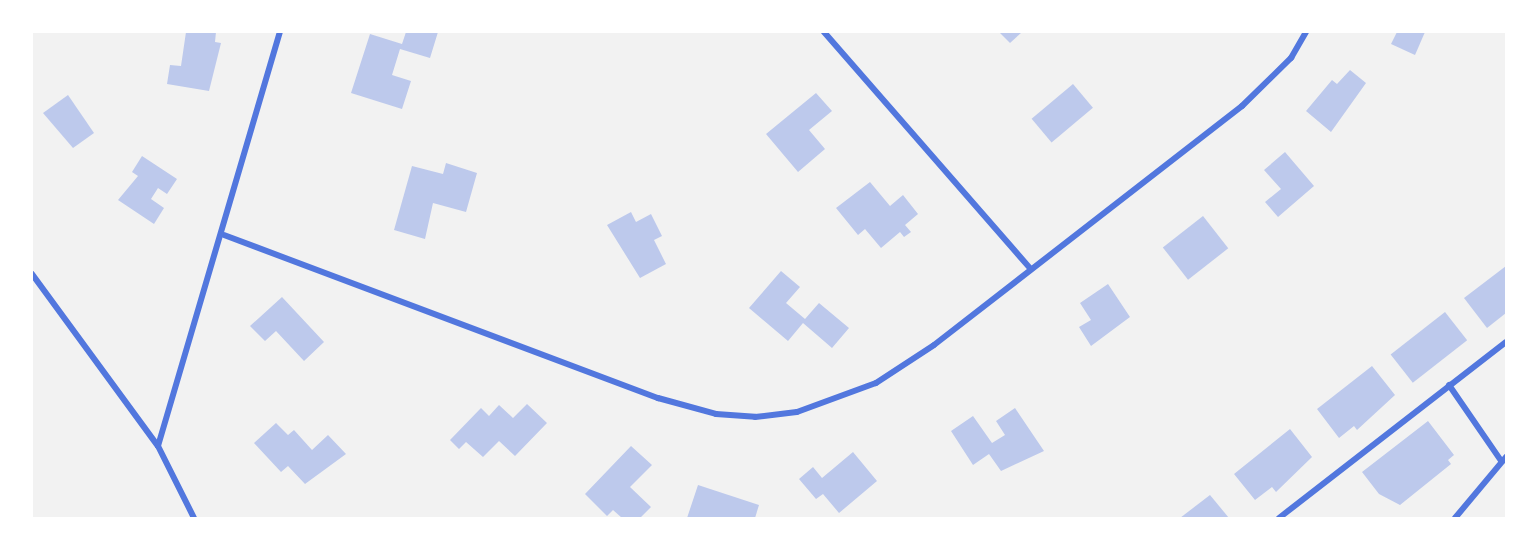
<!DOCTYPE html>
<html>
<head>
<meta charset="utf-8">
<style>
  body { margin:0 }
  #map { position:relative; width:1538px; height:550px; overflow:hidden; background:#f2f2f2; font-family:Ubuntu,sans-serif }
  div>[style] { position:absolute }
  .building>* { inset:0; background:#bdc9ec; transform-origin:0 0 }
  .minor>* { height:6px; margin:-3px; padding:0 3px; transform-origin:3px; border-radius:3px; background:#5277de }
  span { translate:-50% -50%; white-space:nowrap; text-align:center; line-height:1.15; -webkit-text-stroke:4.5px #fff; paint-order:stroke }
  .frame { position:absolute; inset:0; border:33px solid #fff; pointer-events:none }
</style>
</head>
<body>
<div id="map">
  <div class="building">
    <div style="clip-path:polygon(186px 32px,216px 32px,215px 42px,221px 43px,209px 91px,167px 84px,170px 65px,181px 66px)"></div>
    <div style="clip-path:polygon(406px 32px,438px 32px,430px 58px,400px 49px,392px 75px,411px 81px,402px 109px,351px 93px,370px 34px,402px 44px)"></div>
    <div style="clip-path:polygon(999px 32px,1022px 32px,1010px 43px)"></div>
    <div style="clip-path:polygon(1397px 32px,1425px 32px,1415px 55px,1391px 44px)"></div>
    <div style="clip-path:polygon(1350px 70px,1366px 83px,1331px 132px,1306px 111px,1332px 80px,1337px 84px)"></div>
    <div style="left:1073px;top:84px;width:31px;height:54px;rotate:50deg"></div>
    <div style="clip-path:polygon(816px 93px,832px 111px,809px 130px,825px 149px,798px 172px,766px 134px)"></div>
    <div style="clip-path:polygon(68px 95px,94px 133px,73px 148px,43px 113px)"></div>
    <div style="clip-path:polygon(1285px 152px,1314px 186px,1278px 217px,1265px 202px,1281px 189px,1264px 170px)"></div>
    <div style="clip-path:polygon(142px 156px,177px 179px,167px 194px,158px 188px,151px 199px,164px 208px,154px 224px,118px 200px,138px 176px,132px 172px)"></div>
    <div style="clip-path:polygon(446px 163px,477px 173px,466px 212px,433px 203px,425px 239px,394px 230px,412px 166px,443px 174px)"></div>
    <div style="clip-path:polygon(870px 182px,890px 206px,903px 195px,918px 214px,905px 225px,911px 232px,904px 237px,900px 232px,881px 248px,865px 229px,858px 235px,836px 208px)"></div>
    <div style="clip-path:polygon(631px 212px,636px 222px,651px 214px,662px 236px,654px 240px,666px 264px,640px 278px,607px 225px)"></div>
    <div style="left:1203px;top:216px;width:41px;height:51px;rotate:52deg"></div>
    <div style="clip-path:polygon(1506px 266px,1506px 313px,1487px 328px,1464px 298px)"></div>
    <div style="clip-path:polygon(781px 271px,800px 287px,786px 303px,805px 319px,819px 303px,849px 328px,832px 348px,803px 323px,788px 341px,749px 308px)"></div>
    <div style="clip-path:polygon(1108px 284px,1130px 317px,1091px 346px,1079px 327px,1091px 320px,1080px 303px)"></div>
    <div style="clip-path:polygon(282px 297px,324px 342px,304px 361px,276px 331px,265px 341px,250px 326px)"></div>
    <div style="left:1445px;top:312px;width:36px;height:69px;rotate:52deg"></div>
    <div style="clip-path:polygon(1372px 366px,1395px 395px,1357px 430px,1354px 426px,1339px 438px,1317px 409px)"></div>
    <div style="clip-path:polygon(527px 404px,547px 423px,515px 456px,499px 441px,483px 457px,466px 442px,459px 449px,450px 440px,481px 408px,489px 416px,499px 405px,513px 418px)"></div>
    <div style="clip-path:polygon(1015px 408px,1044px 451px,1001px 471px,989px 454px,973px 465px,951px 431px,973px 416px,992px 443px,1005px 435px,996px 421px)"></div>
    <div style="clip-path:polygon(1428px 421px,1454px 455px,1448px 460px,1451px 464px,1400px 505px,1379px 494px,1362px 472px)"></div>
    <div style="clip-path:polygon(276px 423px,288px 435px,294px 430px,312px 450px,328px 435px,346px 454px,305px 484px,288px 466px,281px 472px,254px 443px)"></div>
    <div style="clip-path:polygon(1290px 429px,1312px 457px,1276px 492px,1272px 487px,1255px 500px,1234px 474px)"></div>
    <div style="clip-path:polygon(631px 446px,652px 465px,630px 487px,651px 507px,640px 518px,622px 518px,613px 510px,607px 516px,585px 494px)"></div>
    <div style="clip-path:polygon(853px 452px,877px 481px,839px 513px,823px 494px,816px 499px,799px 479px,813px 467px,822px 478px)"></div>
    <div style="clip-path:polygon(698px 485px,759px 505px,755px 518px,687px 518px)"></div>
    <div style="clip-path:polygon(1210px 495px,1229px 518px,1180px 518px)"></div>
  </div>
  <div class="minor">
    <div style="left:824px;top:32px;width:313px;rotate:48.9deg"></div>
    <div style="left:224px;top:235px;width:464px;rotate:20.6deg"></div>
    <div style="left:658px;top:398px;width:60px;rotate:15.4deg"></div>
    <div style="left:716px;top:414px;width:39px;rotate:4deg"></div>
    <div style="left:755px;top:417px;width:42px;rotate:-6.8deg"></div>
    <div style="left:797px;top:412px;width:84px;rotate:-20.2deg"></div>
    <div style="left:876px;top:383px;width:69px;rotate:-33.2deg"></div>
    <div style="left:934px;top:345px;width:390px;rotate:-37.8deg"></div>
    <div style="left:1242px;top:106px;width:69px;rotate:-44.4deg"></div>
    <div style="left:1291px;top:58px;width:30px;rotate:-60deg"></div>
    <div style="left:32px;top:274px;width:213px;rotate:53.8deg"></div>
    <div style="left:158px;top:446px;width:80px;rotate:63.4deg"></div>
    <div style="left:1449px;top:385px;width:93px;rotate:55.5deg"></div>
    <div style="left:158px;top:446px;width:432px;rotate:-73.6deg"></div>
    <div style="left:1279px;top:518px;width:287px;rotate:-37.8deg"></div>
    <div style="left:1455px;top:518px;width:80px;rotate:-50.1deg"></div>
  </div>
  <div class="frame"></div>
</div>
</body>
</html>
